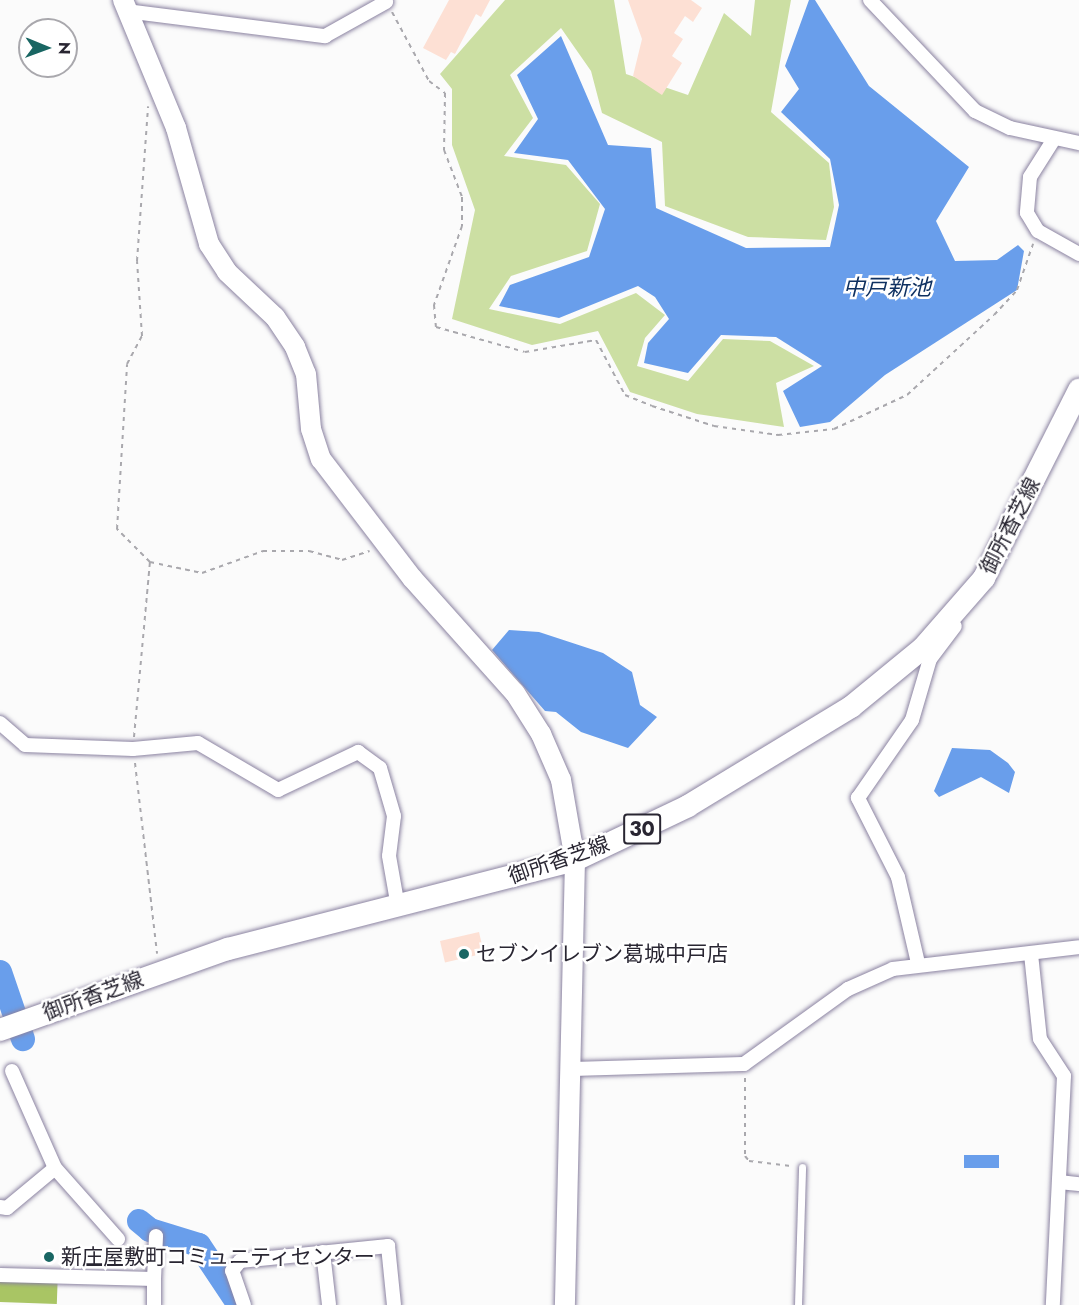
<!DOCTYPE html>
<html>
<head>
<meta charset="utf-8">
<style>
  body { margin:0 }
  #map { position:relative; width:1079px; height:1305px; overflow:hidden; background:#fbfbfb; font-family:Jost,"Noto Sans JP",sans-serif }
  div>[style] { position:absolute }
  .green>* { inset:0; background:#ccdfa3 }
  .forest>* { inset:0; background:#a9c564; transform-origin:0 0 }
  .water>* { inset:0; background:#699eeb; transform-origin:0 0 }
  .river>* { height:24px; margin:-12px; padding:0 12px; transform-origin:12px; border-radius:12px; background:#699eeb }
  .building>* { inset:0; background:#fde0d4; transform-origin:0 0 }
  .path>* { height:2px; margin-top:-1px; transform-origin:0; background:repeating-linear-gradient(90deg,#a9a8ad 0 4.5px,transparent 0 9px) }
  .roads { filter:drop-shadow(0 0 2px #8b83a1) drop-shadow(0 0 2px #8b83a1) }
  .lane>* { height:7px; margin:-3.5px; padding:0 3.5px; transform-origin:3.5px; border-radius:3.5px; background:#fff }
  .street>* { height:14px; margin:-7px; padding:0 7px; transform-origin:7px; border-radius:7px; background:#fff }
  .secondary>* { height:20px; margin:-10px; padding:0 10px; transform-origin:10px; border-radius:10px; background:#fff }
  .primary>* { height:22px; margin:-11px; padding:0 11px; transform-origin:11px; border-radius:11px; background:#fff }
  .dots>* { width:16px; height:16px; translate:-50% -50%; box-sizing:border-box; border:3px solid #fff; border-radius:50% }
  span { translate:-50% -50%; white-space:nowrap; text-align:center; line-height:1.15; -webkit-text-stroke:5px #fff; paint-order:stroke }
  .shield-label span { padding:2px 4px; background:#fff; border:2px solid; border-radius:4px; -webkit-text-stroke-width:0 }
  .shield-label { font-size:20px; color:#292632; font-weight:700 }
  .street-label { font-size:21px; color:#292632 }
  .poi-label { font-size:21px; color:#292632 }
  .left { translate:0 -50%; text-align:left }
  .water-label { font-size:22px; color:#0f3161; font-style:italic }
  .north { position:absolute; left:18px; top:18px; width:60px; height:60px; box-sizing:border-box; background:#fff; border:2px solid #a9a8ad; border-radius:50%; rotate:91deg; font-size:16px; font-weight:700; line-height:24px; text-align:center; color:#292632 }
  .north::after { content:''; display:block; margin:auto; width:21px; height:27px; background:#196663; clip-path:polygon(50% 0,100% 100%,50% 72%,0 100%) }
</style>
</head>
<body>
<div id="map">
  <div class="green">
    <div style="clip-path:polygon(505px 0,614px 0,626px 74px,688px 95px,724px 13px,751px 36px,755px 0,791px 0,771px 112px,829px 163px,834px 207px,826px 240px,748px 237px,665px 206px,662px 142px,602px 113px,591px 71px,561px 28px,510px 75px,533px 118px,504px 156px,566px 165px,600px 204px,587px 251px,511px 276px,489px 309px,560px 324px,636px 293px,665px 315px,645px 338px,637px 366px,688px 381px,723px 339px,770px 341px,814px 366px,776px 383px,784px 427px,697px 414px,630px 392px,598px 331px,532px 345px,452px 319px,475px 210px,452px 145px,452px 89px,440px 74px)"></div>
  </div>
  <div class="forest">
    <div style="left:0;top:1269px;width:58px;height:33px;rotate:2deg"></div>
  </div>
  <div class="water">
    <div style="clip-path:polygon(809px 0,815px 0,869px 86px,969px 167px,936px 221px,955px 261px,997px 260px,1018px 245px,1024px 251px,1017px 290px,885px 375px,830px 422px,800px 427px,783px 391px,822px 366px,776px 337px,721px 335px,688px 373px,644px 363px,648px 343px,669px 319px,655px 297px,638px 286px,559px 318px,499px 306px,510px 285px,589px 257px,605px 209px,568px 160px,514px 153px,538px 119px,517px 75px,561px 36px,608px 145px,651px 148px,656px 208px,746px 248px,830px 247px,839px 205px,830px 159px,781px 112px,799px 89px,785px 66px)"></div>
    <div style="clip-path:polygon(509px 630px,539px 632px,603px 653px,632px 672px,640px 705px,657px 717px,628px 748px,581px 732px,556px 712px,545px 711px,492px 650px)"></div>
    <div style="clip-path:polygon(952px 748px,990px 750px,1008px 763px,1015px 772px,1009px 793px,981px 777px,939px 797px,934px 791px)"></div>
    <div style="left:964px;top:1155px;width:35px;height:13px"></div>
  </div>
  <div class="river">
    <div style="left:0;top:972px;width:71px;rotate:71.1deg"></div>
    <div style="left:139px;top:1221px;width:14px;rotate:39deg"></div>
    <div style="left:150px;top:1230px;width:51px;rotate:17deg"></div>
    <div style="left:199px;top:1245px;width:72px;rotate:56.3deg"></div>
  </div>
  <div class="building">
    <div style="clip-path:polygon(449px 0,490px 0,481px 17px,476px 14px,455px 54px,451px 52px,446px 60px,423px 48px)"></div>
    <div style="clip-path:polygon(628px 0,691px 0,702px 8px,693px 22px,685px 16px,674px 33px,683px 39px,672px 56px,682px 63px,662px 95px,633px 76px,642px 39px)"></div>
    <div style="left:479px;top:932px;width:22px;height:40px;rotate:77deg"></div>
  </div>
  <div class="path">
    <div style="left:392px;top:12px;width:78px;rotate:61.8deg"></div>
    <div style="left:429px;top:81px;width:20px;rotate:37deg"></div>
    <div style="left:445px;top:93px;width:57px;rotate:91deg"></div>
    <div style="left:444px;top:150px;width:50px;rotate:69deg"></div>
    <div style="left:462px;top:197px;width:29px;rotate:90deg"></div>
    <div style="left:462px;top:226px;width:84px;rotate:109.5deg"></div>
    <div style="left:434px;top:305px;width:22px;rotate:85deg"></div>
    <div style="left:436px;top:327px;width:92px;rotate:15.7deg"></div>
    <div style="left:525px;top:352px;width:72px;rotate:-9.6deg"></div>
    <div style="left:596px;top:340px;width:62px;rotate:62.2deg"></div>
    <div style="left:625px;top:395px;width:29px;rotate:22deg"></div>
    <div style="left:652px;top:406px;width:65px;rotate:17.9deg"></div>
    <div style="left:714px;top:426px;width:65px;rotate:8deg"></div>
    <div style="left:778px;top:435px;width:56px;rotate:-6.1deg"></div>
    <div style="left:834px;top:429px;width:81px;rotate:-25deg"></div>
    <div style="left:907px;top:395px;width:118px;rotate:-42.6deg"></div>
    <div style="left:994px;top:315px;width:34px;rotate:-47deg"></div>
    <div style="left:1017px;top:290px;width:49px;rotate:-70.8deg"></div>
    <div style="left:150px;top:562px;width:53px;rotate:11.9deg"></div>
    <div style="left:202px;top:573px;width:65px;rotate:-19.8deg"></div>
    <div style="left:263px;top:551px;width:46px"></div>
    <div style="left:309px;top:551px;width:34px;rotate:15deg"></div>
    <div style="left:342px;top:560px;width:29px;rotate:-18deg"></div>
    <div style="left:134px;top:737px;width:176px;rotate:-84.8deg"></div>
    <div style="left:150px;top:562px;width:47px;rotate:-135deg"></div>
    <div style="left:117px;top:529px;width:165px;rotate:-86.5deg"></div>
    <div style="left:127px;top:364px;width:32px;rotate:-62deg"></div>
    <div style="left:142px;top:336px;width:75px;rotate:-93.8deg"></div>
    <div style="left:137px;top:261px;width:155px;rotate:-85.9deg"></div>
    <div style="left:135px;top:763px;width:192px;rotate:83.4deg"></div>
    <div style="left:745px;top:1078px;width:78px;rotate:90deg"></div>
    <div style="left:745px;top:1156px;width:6px;rotate:51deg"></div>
    <div style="left:749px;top:1161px;width:42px;rotate:6.8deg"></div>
  </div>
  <div class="roads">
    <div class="lane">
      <div style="left:798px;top:1305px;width:138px;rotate:-88.3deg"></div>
    </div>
    <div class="street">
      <div style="left:870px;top:0;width:153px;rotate:46.6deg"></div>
      <div style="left:975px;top:111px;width:39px;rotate:26deg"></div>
      <div style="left:1010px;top:128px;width:71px;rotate:12.3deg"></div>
      <div style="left:126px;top:11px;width:201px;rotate:7.2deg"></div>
      <div style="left:325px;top:36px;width:70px;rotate:-29.1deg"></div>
      <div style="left:1054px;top:139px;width:45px;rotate:122.3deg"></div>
      <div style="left:1030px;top:177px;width:36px;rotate:95deg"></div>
      <div style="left:1027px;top:213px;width:21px;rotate:59deg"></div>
      <div style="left:1038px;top:231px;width:47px;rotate:29.3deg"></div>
      <div style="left:0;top:723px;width:33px;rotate:41deg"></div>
      <div style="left:25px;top:745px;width:108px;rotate:2.1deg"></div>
      <div style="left:133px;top:749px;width:65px;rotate:-5.3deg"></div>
      <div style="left:198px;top:743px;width:93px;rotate:30.4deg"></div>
      <div style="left:278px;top:790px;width:89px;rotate:-25.4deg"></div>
      <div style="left:358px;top:752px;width:27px;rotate:36deg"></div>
      <div style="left:380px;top:768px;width:50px;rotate:73.7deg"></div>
      <div style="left:394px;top:816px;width:40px;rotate:97.1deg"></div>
      <div style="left:389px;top:856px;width:52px;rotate:80deg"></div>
      <div style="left:1031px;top:954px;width:85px;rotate:84deg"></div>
      <div style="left:1040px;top:1039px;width:44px;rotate:57deg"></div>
      <div style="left:1064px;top:1076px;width:229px;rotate:92.8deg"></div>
      <div style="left:918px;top:963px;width:88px;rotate:-103.1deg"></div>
      <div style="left:898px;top:877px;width:89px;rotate:-116.9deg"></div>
      <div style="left:858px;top:798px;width:95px;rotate:-55.3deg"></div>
      <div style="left:912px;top:720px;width:64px;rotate:-73.6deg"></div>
      <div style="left:930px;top:659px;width:41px;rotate:-52.9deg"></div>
      <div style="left:571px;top:1069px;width:173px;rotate:-1.7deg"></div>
      <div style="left:744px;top:1064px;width:128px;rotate:-35.8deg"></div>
      <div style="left:848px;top:989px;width:49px;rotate:-24deg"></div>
      <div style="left:893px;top:969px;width:187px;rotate:-6.7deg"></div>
      <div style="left:12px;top:1071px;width:106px;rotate:66.1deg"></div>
      <div style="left:55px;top:1168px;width:95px;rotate:48.4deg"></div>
      <div style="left:1059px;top:1182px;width:20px;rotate:6deg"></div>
      <div style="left:0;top:1207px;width:7px;rotate:8deg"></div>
      <div style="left:7px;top:1208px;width:62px;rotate:-39.8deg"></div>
      <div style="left:323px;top:1252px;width:53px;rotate:83.5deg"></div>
      <div style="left:0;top:1275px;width:154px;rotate:1.5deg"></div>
      <div style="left:154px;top:1279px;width:26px;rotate:90deg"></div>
      <div style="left:154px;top:1279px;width:43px;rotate:-87.3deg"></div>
      <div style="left:244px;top:1305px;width:36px;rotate:-109deg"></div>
      <div style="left:232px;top:1271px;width:13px;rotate:-51deg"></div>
      <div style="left:240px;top:1261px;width:149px;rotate:-5.8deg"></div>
      <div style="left:388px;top:1246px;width:59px;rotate:84.2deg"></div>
    </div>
    <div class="secondary">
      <div style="left:123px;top:0;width:139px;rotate:67.5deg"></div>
      <div style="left:176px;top:128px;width:121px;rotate:74.1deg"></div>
      <div style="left:209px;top:244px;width:33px;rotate:57deg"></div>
      <div style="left:227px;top:272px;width:66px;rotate:43.2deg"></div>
      <div style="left:275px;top:317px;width:36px;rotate:56deg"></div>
      <div style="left:295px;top:347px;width:29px;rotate:68deg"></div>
      <div style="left:306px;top:374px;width:55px;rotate:84.8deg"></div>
      <div style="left:311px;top:429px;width:32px;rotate:72deg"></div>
      <div style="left:321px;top:459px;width:150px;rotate:52.6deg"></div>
      <div style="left:412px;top:578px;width:154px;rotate:48.2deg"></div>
      <div style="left:515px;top:693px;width:49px;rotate:57.6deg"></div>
      <div style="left:541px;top:734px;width:50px;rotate:66.5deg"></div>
      <div style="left:561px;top:780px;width:81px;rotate:80.1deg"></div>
      <div style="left:575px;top:860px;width:445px;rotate:91.3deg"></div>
    </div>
    <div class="primary">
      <div style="left:0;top:1030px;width:242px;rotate:-19.6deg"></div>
      <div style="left:228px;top:949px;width:358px;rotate:-14.4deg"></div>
      <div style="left:575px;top:860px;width:125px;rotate:-25.5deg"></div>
      <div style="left:688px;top:806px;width:191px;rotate:-31.3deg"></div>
      <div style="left:851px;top:707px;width:93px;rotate:-39.3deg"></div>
      <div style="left:923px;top:648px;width:93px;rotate:-48.9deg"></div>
      <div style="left:984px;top:578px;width:211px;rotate:-63.2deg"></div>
    </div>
  </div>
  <div class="dots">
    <div style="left:464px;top:954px;background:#196663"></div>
    <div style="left:49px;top:1257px;background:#196663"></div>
  </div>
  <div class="shield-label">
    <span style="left:642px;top:829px">30</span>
  </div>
  <div class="street-label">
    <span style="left:1010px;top:526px;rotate:-63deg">御所香芝線</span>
    <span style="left:559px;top:860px;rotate:-19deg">御所香芝線</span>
    <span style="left:93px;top:996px;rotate:-20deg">御所香芝線</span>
  </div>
  <div class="poi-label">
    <span class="left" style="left:476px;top:954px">セブンイレブン葛城中戸店</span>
    <span class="left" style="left:61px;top:1257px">新庄屋敷町コミュニティセンター</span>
  </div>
  <div class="water-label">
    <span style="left:887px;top:288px">中戸新池</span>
  </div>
  <div class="north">N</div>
</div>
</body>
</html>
